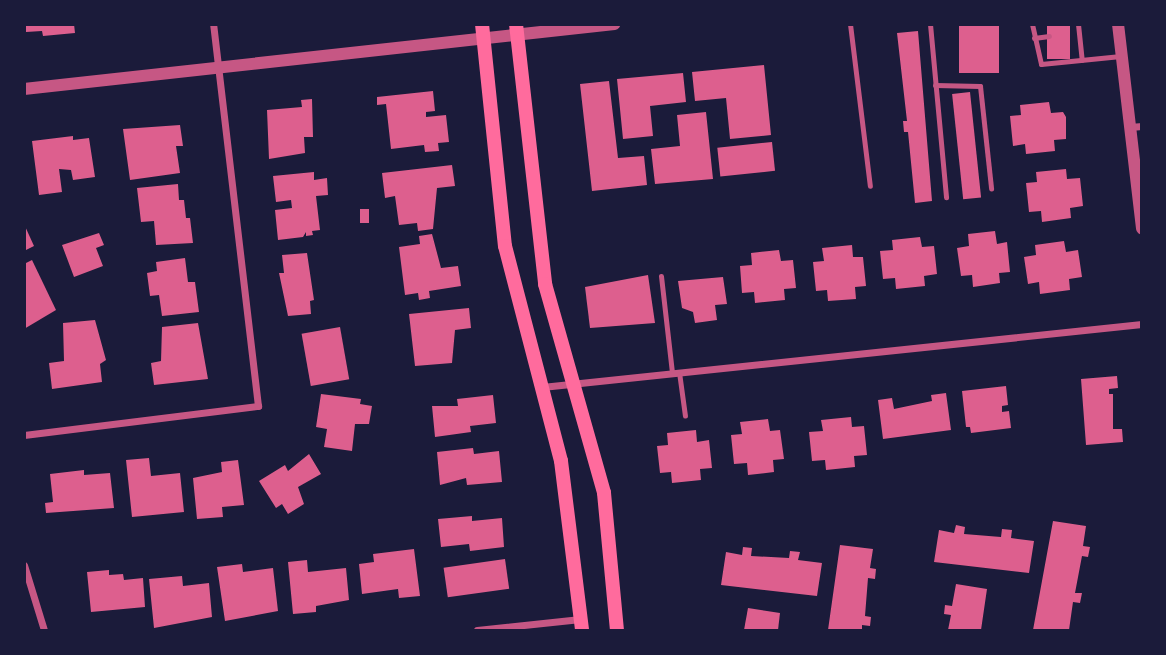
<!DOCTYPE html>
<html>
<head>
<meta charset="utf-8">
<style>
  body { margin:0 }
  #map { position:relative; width:1166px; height:655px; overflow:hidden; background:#1b1b3a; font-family:"Titillium Web",sans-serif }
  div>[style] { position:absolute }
  .building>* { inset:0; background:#dd5f8e; transform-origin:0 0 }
  .service>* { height:5px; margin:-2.5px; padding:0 2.5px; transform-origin:2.5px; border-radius:2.5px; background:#c65784 }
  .minor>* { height:7px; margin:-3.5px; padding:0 3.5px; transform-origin:3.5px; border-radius:3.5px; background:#c65784 }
  .tertiary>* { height:12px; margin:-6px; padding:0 6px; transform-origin:6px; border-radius:6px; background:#c65784 }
  .secondary>* { height:14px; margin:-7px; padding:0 7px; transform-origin:7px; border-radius:7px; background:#ff6b9d }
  span { translate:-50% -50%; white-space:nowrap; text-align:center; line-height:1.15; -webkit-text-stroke:7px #1b1b3a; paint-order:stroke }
  .frame { position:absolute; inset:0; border:26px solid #1b1b3a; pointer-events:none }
</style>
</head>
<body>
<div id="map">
  <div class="building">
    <div style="clip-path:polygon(26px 24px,74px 24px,75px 33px,43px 36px,42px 31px,26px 32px)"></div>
    <div style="left:959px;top:24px;width:40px;height:49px"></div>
    <div style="left:1047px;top:24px;width:23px;height:35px"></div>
    <div style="clip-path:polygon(918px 31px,932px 201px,915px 203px,908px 132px,904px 132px,903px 121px,907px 121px,897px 33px)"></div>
    <div style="clip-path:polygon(764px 65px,771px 135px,730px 139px,726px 98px,695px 101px,692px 72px)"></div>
    <div style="clip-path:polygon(683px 73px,686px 102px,650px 106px,653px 136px,623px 139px,617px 79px)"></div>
    <div style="clip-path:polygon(609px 81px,618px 158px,644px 156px,647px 185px,592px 191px,580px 84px)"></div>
    <div style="clip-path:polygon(433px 91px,435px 111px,426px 112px,426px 117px,446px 115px,449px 142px,438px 143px,439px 151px,425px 152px,424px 145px,391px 149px,386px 104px,377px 105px,377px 97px)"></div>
    <div style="left:970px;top:92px;width:106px;height:18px;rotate:84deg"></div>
    <div style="clip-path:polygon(312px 99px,313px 137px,304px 137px,305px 153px,269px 159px,267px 110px,302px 107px,301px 100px)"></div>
    <div style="clip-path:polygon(1049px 102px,1051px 113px,1063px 112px,1066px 117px,1066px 139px,1054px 140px,1055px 151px,1026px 154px,1025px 144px,1013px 146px,1010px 116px,1021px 115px,1020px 105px)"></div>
    <div style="clip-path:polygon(706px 112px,713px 179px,655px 184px,651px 149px,680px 146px,677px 115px)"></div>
    <div style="clip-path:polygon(180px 125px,183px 146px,176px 146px,180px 173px,130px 180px,123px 129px)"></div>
    <div style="clip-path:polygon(73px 136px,73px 140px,89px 138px,95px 177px,73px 180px,71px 170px,59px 169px,62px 192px,39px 195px,32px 141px)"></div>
    <div style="left:772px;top:142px;width:29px;height:55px;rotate:84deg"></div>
    <div style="clip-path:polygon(452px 165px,455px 186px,437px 188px,433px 229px,418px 231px,417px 223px,399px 225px,395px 196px,385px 198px,382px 173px)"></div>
    <div style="clip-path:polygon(1066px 169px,1067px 179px,1080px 178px,1083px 206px,1070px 208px,1071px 218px,1042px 222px,1041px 211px,1029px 212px,1026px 183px,1037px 182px,1036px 172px)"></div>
    <div style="clip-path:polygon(314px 172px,314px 180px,327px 178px,328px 195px,316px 196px,320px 230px,312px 231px,313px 235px,306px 236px,306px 232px,303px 237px,278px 240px,275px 210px,292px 208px,291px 200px,276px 202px,273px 176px)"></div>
    <div style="clip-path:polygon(178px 184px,179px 200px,184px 200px,186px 218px,190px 218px,193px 243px,156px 245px,154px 221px,141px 222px,137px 188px)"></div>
    <div style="left:360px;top:209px;width:9px;height:14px"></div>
    <div style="clip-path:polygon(24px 224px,34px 246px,24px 251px)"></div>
    <div style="clip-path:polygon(995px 231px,997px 244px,1007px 242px,1010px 272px,999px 273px,1000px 283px,973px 287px,972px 275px,961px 276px,957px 248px,969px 246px,968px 234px)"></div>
    <div style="clip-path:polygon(99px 233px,104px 245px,96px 248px,103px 266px,74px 277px,62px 245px)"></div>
    <div style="clip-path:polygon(432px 234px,441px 268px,458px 266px,461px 286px,429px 291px,430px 298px,419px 300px,418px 293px,405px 295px,399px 247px,420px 244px,419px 236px)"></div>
    <div style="clip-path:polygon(920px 237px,922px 247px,934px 246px,937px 274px,924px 276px,925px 286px,896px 289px,895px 278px,883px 279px,880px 251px,893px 250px,892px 240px)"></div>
    <div style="clip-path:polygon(1064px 241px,1066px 252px,1078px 250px,1082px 277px,1069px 279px,1070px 290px,1040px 294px,1039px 282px,1028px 284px,1024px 257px,1036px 255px,1035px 245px)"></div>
    <div style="clip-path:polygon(852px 245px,853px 257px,863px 257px,866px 286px,855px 287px,856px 299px,828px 301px,827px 290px,816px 291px,813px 262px,824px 261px,822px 248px)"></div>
    <div style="clip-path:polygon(779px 250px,781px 261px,793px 260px,796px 288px,784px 289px,785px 300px,755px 303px,754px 292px,742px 293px,740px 266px,752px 265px,751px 253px)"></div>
    <div style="clip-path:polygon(307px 253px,314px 300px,310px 301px,311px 314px,288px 316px,279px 273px,284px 273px,282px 255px)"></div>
    <div style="clip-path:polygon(185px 258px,188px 282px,195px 282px,199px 312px,162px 316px,159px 295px,150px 296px,147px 273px,157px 271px,156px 262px)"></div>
    <div style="clip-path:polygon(32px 260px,56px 310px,24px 329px,24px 264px)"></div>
    <div style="clip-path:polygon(648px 275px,655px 323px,590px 328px,585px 287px)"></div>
    <div style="clip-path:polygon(723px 277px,727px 304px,715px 305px,717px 320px,695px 323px,693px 312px,682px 308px,678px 281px)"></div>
    <div style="clip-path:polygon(469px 308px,471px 328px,455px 330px,452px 363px,415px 366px,409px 314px)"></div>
    <div style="clip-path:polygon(95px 320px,106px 360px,100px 364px,102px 382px,52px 389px,49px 363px,64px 361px,63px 323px)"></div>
    <div style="clip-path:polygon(198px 323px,208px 379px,154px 385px,151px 363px,161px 361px,162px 327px)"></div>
    <div style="left:340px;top:327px;width:53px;height:39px;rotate:80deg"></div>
    <div style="clip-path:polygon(1117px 376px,1118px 388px,1109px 389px,1109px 394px,1113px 394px,1113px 429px,1122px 429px,1123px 442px,1086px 445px,1081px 379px)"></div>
    <div style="clip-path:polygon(1006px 386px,1008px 405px,1002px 406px,1002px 412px,1009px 411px,1011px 428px,971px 433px,970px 427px,966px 427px,962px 391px)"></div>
    <div style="clip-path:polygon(946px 393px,951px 430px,883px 439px,878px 400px,892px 398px,894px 409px,932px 401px,931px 395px)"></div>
    <div style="clip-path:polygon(321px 394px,361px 399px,360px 404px,372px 406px,369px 424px,355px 424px,352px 451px,324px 447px,327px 429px,316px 427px)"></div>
    <div style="clip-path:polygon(493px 395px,496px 423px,470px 426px,471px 432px,435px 437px,432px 406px,458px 406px,457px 399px)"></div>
    <div style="clip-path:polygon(851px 417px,852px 427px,864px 426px,867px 455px,854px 456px,855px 467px,826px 470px,825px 460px,812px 461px,809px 432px,823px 431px,821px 420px)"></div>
    <div style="clip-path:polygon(768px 419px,770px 431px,780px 430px,784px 459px,773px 460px,774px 472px,748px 475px,747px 463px,734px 464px,731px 435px,742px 434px,740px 422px)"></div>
    <div style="clip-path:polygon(696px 430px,697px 442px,709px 440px,712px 468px,700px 469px,701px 480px,672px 483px,671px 472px,660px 473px,657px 446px,668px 445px,667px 433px)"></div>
    <div style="clip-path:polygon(473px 448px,474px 454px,499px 451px,502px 482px,467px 485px,466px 478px,440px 485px,437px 452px)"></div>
    <div style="clip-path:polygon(309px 454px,321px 474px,298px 487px,304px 504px,288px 514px,282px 504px,276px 508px,259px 481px,285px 465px,288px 471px)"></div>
    <div style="clip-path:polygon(149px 458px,151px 476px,180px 473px,184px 512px,132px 517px,126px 460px)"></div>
    <div style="clip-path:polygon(238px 460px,244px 505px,222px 507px,223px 517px,197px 519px,193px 478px,222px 472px,221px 462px)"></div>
    <div style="clip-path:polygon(84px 470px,84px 475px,110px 473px,114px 508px,46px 513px,45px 503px,53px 502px,50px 474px)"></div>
    <div style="clip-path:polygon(472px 516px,472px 521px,502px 518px,504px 547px,470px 551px,469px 544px,441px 547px,438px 519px)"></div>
    <div style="clip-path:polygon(1053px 521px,1086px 526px,1083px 546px,1090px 547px,1088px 557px,1082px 556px,1075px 593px,1082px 593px,1080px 603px,1073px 602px,1069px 630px,1033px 630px)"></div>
    <div style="clip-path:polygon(956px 525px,965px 527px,964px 534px,1001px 537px,1002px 529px,1012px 530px,1011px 538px,1034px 541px,1029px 573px,934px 562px,939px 530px,954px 533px)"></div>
    <div style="clip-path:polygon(840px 545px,873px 549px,870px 568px,876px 569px,875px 579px,868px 578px,865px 616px,871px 617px,870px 626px,862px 625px,862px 630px,828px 630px)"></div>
    <div style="clip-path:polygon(743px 547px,752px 548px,751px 556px,789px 558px,790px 551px,800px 552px,798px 560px,822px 563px,817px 596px,721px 585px,726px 552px,742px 555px)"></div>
    <div style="clip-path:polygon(414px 549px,420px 596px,399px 598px,398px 589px,362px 594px,359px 564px,374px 562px,373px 554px)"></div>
    <div style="left:505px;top:559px;width:30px;height:62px;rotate:82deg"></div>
    <div style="clip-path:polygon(307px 560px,308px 572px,346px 568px,349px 600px,316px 606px,316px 612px,293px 614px,288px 562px)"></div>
    <div style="clip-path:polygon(242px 564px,243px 572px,273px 568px,278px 611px,225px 621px,217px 567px)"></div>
    <div style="clip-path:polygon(109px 570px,109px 575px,123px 574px,124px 580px,143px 578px,145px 607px,91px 612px,87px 572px)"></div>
    <div style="clip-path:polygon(182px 576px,183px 586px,209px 583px,212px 617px,154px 628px,149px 579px)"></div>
    <div style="clip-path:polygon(956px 584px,987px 589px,981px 630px,948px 630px,951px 615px,944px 614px,945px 605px,952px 606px)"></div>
    <div style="clip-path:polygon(748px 608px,780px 613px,778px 630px,744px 630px)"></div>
  </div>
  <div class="service">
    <div style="left:850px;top:24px;width:163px;rotate:83deg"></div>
    <div style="left:930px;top:24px;width:174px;rotate:84.7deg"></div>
    <div style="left:1032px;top:24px;width:41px;rotate:77.3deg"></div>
    <div style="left:1041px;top:64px;width:80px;rotate:-5.7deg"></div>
    <div style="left:1078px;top:24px;width:36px;rotate:84deg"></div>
    <div style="left:1034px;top:38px;width:15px;rotate:-8deg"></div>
    <div style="left:935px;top:85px;width:45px;rotate:1.3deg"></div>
    <div style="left:980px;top:86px;width:103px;rotate:83.8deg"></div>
    <div style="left:661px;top:276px;width:98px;rotate:83.5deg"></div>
    <div style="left:679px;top:372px;width:44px;rotate:82.2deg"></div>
  </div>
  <div class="minor">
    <div style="left:1130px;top:127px;width:12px;rotate:-5deg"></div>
    <div style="left:542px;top:387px;width:603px;rotate:-5.99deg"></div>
    <div style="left:24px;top:435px;width:236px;rotate:-7.1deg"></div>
    <div style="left:258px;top:406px;width:385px;rotate:-96.7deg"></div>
    <div style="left:24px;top:565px;width:68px;rotate:72.9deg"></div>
    <div style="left:477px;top:630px;width:104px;rotate:-6.1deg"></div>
  </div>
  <div class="tertiary">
    <div style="left:1118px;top:24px;width:206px;rotate:83.3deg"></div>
    <div style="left:24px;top:89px;width:594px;rotate:-6.29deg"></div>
  </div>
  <div class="secondary">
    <div style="left:482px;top:24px;width:223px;rotate:84.1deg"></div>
    <div style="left:505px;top:246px;width:222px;rotate:75.4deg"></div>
    <div style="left:561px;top:461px;width:170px;rotate:82.9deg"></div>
    <div style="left:516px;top:24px;width:262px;rotate:83.6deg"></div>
    <div style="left:545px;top:284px;width:217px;rotate:74.2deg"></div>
    <div style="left:604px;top:493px;width:138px;rotate:84.6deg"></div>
  </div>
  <div class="frame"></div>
</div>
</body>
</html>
